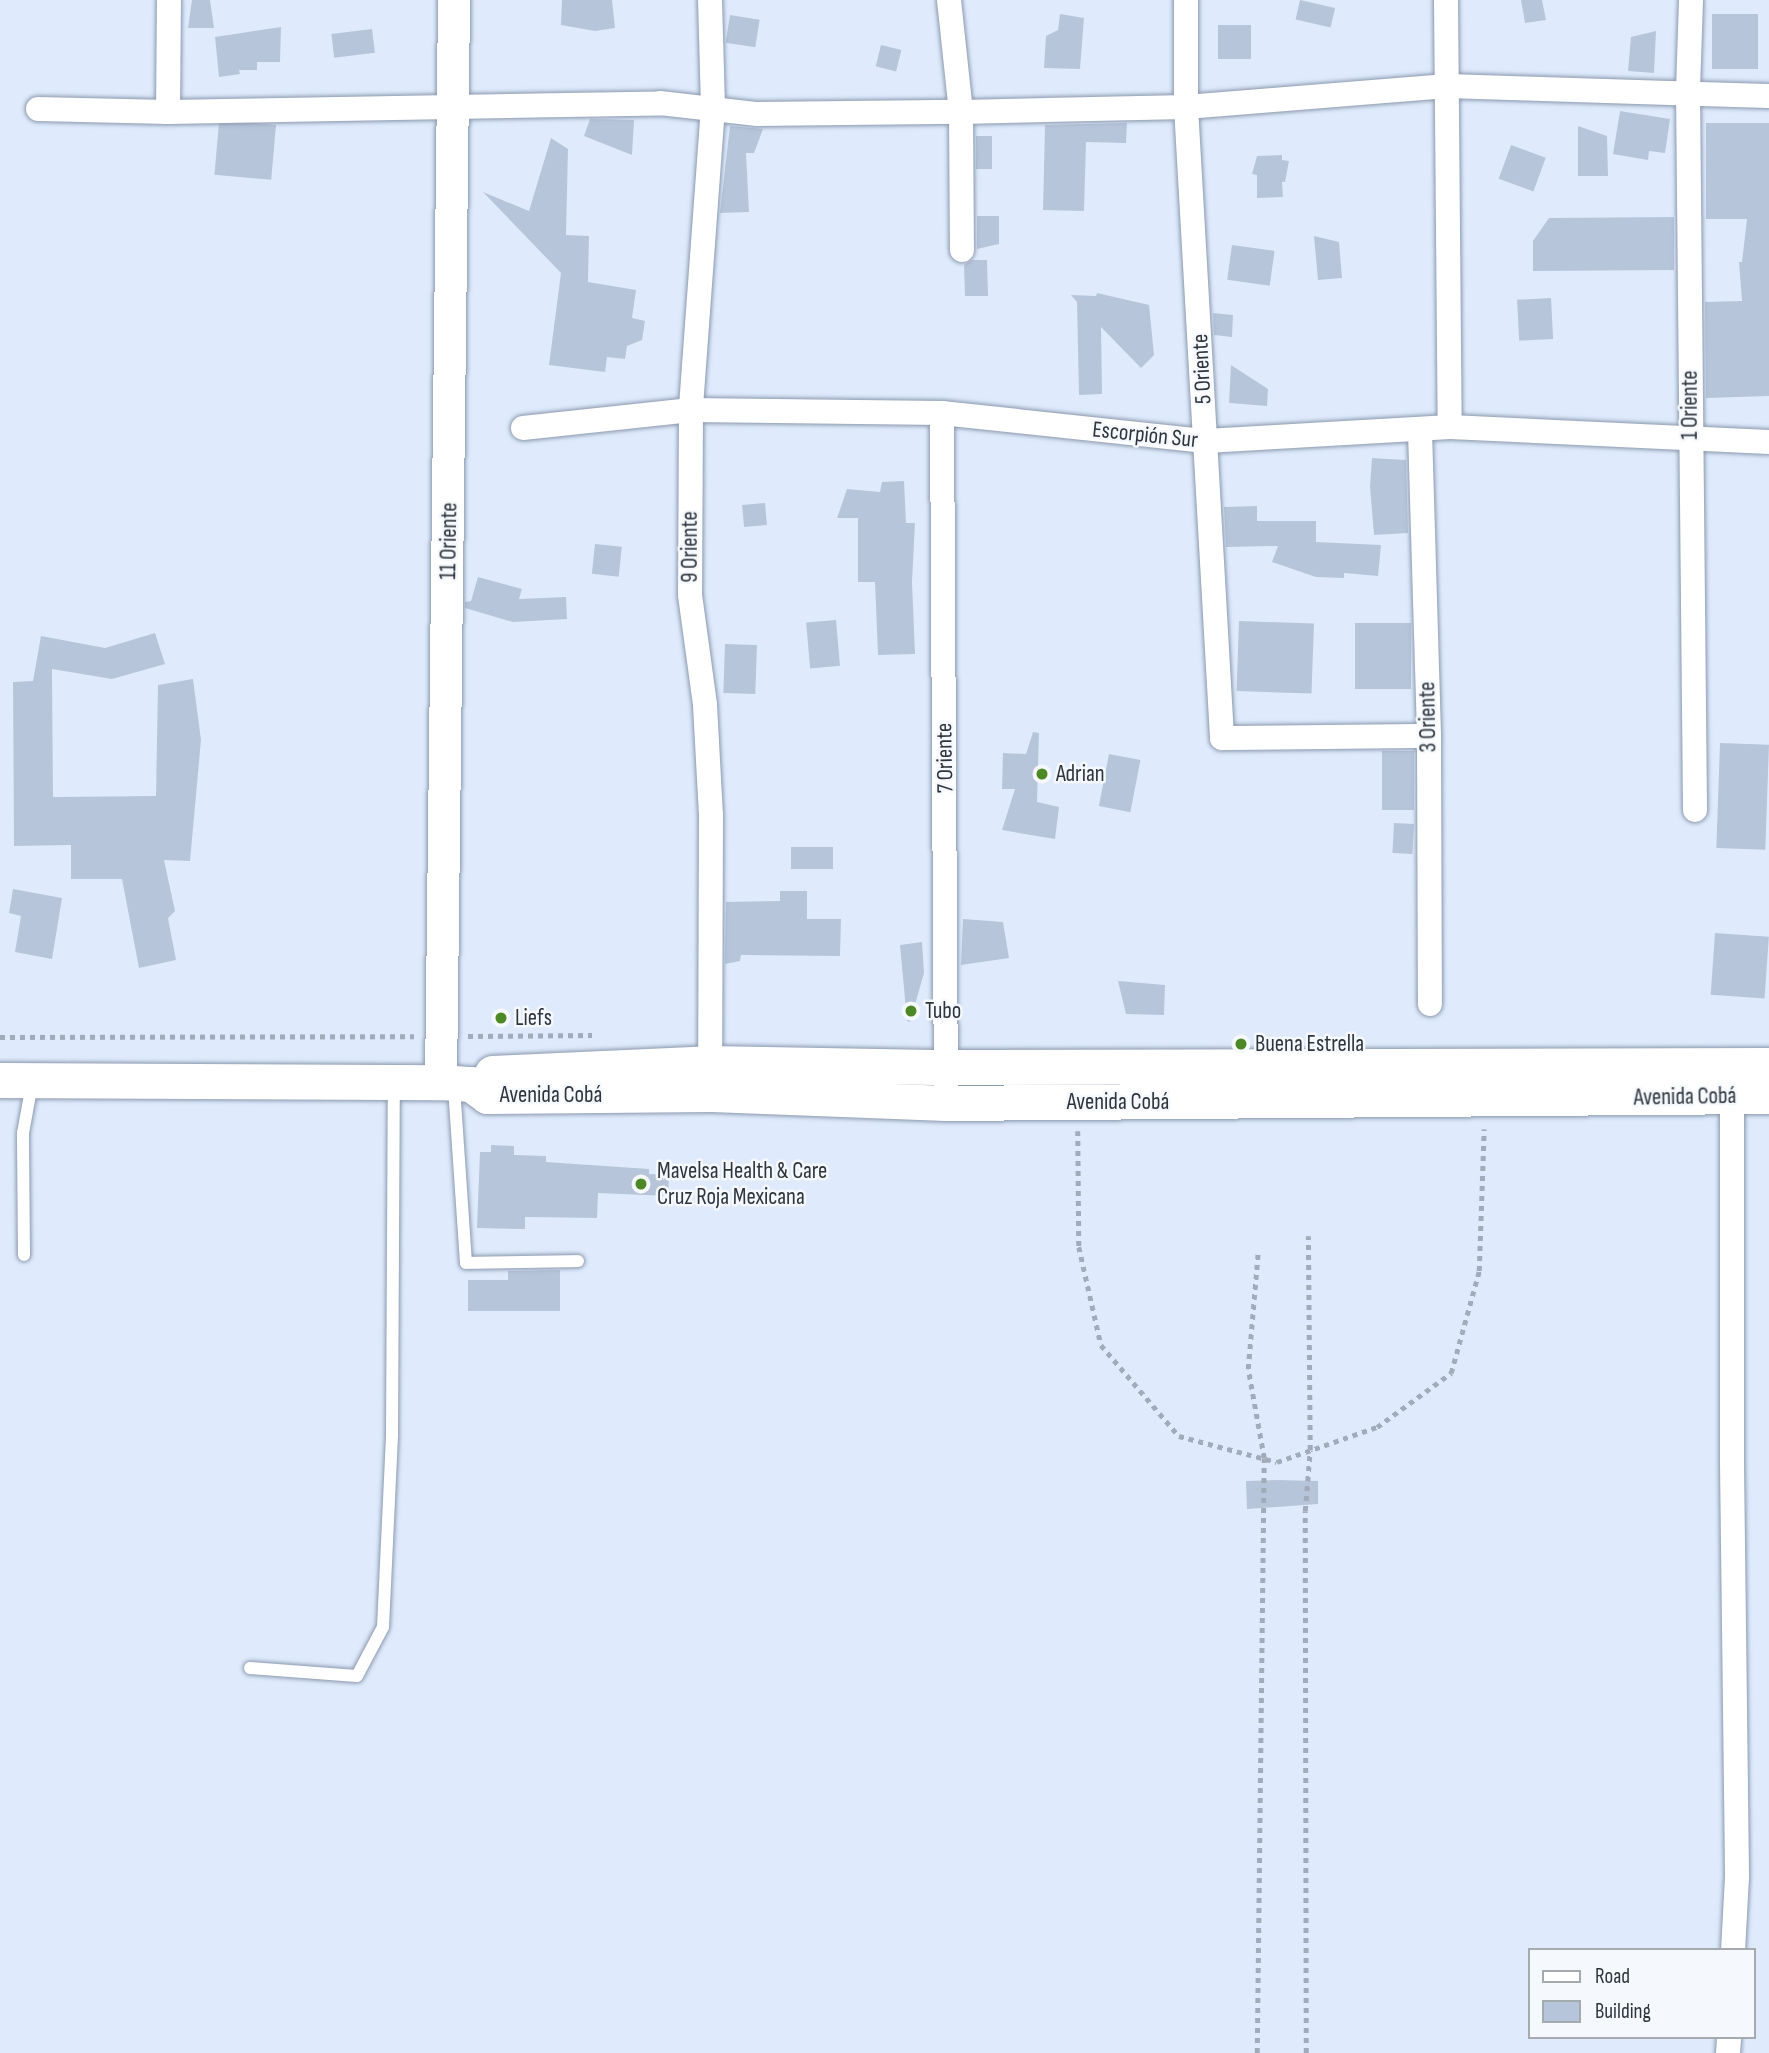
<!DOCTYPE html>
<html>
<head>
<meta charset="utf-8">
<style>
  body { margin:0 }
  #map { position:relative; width:1769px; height:2053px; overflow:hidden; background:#dfebfd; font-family:"Sofia Sans Condensed",sans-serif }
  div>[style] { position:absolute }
  .building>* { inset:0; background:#b7c5db; transform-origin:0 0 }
  .path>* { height:4.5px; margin-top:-2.25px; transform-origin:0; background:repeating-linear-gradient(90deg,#a1abba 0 5px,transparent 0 10px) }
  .roads { filter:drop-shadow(0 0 2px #8b99ae) drop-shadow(0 0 2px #8b99ae) }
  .service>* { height:12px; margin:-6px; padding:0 6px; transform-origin:6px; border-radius:6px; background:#fff }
  .minor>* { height:24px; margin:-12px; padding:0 12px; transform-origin:12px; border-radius:12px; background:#fff }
  .tertiary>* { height:32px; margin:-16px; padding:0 16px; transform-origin:16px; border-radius:16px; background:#fff }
  .secondary>* { height:35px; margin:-17.5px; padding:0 17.5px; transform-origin:17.5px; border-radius:17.5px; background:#fff }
  .dots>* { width:19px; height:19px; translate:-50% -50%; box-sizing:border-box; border:4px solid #f5f8fc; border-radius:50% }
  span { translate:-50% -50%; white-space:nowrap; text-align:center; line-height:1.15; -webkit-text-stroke:5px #f5f8fc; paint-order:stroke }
  .street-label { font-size:23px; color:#2e343c }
  .poi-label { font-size:23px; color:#2e343c }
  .left { translate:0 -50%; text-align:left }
  .legend { position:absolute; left:1528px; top:1948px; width:228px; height:91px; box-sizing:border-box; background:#f5f8fc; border:2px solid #a5aaaf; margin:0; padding:9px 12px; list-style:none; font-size:21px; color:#2e343c }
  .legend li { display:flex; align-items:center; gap:14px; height:35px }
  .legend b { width:35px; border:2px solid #a5aaaf }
</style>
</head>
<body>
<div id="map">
  <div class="building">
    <div style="clip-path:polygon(192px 0,210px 0,214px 28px,188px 28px)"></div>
    <div style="clip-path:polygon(562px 0,612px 0,615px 28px,595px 31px,561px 25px)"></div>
    <div style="left:1300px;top:0;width:36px;height:20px;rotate:13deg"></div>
    <div style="clip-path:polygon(1521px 0,1542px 0,1546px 20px,1525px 23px)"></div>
    <div style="clip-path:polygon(1060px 14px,1084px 18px,1080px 69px,1044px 68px,1046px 36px,1058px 30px)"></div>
    <div style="left:1712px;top:14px;width:46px;height:55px"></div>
    <div style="left:730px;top:15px;width:30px;height:28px;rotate:9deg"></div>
    <div style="left:1218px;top:25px;width:33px;height:34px"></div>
    <div style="clip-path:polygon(281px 27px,280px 62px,257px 62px,257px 70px,239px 70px,240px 74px,219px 77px,215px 37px)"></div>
    <div style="left:372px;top:29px;width:24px;height:41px;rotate:83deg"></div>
    <div style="clip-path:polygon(1656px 31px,1654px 73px,1628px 71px,1631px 37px)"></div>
    <div style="left:881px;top:45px;width:21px;height:22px;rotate:14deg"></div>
    <div style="clip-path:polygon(1620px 111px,1670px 119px,1665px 153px,1649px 151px,1648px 160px,1613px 154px)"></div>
    <div style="clip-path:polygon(590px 119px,634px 120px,632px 155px,584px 136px)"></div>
    <div style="clip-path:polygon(1127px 123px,1126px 143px,1086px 142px,1084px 211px,1043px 210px,1045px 125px)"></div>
    <div style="clip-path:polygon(1706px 123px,1769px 123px,1769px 396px,1706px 398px,1705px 302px,1742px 301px,1739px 262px,1742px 262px,1747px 219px,1706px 219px)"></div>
    <div style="left:276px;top:125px;width:55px;height:57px;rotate:95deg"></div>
    <div style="clip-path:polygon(730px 126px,763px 129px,754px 153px,746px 153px,749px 212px,720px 213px)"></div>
    <div style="clip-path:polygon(1578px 126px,1607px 136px,1608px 176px,1578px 176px)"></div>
    <div style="left:976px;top:136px;width:16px;height:33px"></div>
    <div style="clip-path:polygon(551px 138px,568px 149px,566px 235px,589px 236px,588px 282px,636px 290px,632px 318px,645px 321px,642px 340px,627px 346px,625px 359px,607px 357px,605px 372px,549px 365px,561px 273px,483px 192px,529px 211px)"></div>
    <div style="left:1511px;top:145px;width:37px;height:36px;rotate:20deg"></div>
    <div style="clip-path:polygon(1282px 155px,1282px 160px,1289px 161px,1285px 182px,1282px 182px,1283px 197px,1257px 198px,1257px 175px,1252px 174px,1257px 156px)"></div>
    <div style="clip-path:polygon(977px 216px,999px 216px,999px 244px,977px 249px)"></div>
    <div style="clip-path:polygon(1674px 217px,1674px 270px,1533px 271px,1533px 241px,1549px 218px)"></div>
    <div style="clip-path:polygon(1314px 236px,1339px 242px,1342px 278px,1318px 280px)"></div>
    <div style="left:1232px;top:245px;width:43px;height:35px;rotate:8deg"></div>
    <div style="clip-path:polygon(972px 260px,987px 260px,988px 296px,965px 296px,964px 265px)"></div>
    <div style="clip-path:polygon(1097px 293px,1149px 305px,1154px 355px,1141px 368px,1101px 327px,1102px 394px,1079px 395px,1077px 302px,1071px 295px,1096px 296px)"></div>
    <div style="left:1551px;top:298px;width:41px;height:34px;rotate:87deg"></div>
    <div style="clip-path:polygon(1213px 313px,1233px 315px,1232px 337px,1214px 335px)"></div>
    <div style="clip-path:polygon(1231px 365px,1268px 389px,1267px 406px,1229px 403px)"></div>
    <div style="clip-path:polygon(1372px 458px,1406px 460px,1408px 533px,1374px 535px,1370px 487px)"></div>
    <div style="clip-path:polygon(904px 481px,906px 523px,915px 523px,912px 582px,915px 654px,878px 655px,875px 582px,858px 582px,858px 518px,837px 518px,847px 489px,880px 492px,882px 482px)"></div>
    <div style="left:765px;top:503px;width:22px;height:23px;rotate:85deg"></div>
    <div style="clip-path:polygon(1257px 506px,1257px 521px,1316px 521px,1316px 542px,1381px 545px,1378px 576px,1344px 573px,1344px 578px,1316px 577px,1272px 562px,1278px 546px,1226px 547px,1224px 507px)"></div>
    <div style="left:595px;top:544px;width:27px;height:30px;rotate:6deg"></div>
    <div style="clip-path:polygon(478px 577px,522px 589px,519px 599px,566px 597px,567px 619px,513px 622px,465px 608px,465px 602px,471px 601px)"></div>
    <div style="left:836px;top:620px;width:46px;height:30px;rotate:85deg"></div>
    <div style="left:1239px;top:621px;width:75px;height:70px;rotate:2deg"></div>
    <div style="left:1355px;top:623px;width:56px;height:66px"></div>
    <div style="clip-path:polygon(155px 633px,165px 664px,112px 679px,52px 669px,53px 797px,156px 796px,158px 685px,193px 679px,201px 740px,190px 861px,164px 860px,175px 911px,168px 918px,176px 960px,139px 968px,122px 879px,71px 879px,71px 845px,14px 846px,13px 682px,33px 681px,41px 636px,105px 648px)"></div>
    <div style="left:725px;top:644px;width:32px;height:49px;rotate:2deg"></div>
    <div style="clip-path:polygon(1033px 732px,1039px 733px,1037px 802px,1059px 807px,1055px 839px,1002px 830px,1015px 789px,1002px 789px,1003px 753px,1026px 754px)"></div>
    <div style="left:1720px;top:743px;width:49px;height:105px;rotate:2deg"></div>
    <div style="left:1382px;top:751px;width:32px;height:59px"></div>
    <div style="left:1109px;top:754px;width:32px;height:53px;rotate:11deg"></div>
    <div style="left:1394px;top:823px;width:20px;height:30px;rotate:3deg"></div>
    <div style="left:791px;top:847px;width:42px;height:22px"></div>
    <div style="clip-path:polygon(13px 889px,62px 898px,52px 959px,15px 952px,21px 916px,9px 913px)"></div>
    <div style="clip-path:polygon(780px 891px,807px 891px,807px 919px,841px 919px,840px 956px,741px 955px,740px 961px,725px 964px,726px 902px,780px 901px)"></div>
    <div style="clip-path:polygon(963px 919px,1003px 922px,1009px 958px,961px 965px)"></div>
    <div style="left:1715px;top:933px;width:54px;height:62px;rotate:4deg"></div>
    <div style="clip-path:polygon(922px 942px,924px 973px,910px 1022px,907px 1021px,900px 945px)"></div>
    <div style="clip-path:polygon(1118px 981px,1165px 985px,1164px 1015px,1126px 1014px)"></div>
    <div style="clip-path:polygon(491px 1145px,514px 1146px,514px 1155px,546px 1156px,546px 1162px,649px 1169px,649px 1174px,669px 1175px,668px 1196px,598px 1193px,597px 1218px,525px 1217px,525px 1229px,477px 1228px,480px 1152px,491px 1152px)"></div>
    <div style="clip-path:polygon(560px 1270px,560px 1311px,468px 1311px,468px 1280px,508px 1280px,508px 1271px)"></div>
    <div style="clip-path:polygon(1277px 1480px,1318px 1481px,1318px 1504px,1247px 1509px,1246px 1481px)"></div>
  </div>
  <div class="path">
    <div style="left:468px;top:1036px;width:124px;rotate:-0.5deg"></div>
    <div style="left:0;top:1037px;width:414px;rotate:-0.1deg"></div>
    <div style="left:1078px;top:1131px;width:116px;rotate:89.5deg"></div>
    <div style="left:1079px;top:1247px;width:100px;rotate:77.3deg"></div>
    <div style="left:1101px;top:1345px;width:120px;rotate:49.4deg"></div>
    <div style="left:1179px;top:1436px;width:101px;rotate:14.9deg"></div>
    <div style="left:1277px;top:1462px;width:106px;rotate:-19.3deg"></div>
    <div style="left:1377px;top:1427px;width:92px;rotate:-36.1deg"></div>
    <div style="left:1451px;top:1373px;width:106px;rotate:-74.6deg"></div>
    <div style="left:1479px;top:1271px;width:142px;rotate:-88deg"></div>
    <div style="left:1257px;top:2053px;width:595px;rotate:-89.33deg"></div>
    <div style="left:1264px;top:1458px;width:90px;rotate:-100.2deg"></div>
    <div style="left:1248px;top:1369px;width:116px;rotate:-85.1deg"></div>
    <div style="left:1306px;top:2053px;width:542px;rotate:-90.11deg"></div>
    <div style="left:1305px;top:1511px;width:61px;rotate:-85.3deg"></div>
    <div style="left:1310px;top:1450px;width:214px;rotate:-90.5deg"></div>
  </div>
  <div class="roads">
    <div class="service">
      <div style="left:454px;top:1087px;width:176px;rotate:86.1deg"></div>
      <div style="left:466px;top:1263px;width:112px;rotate:-1deg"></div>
      <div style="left:24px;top:1255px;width:122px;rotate:-90.5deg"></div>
      <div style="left:23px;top:1133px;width:50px;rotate:-79.6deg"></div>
      <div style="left:250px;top:1668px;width:107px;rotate:4.3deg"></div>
      <div style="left:357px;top:1676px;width:55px;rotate:-62deg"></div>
      <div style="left:383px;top:1627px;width:193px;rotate:-87.3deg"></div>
      <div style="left:392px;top:1434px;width:351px;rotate:-89.7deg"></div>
    </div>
    <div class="minor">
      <div style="left:710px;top:0;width:107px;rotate:88.4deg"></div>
      <div style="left:713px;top:107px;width:304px;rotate:94.2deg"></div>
      <div style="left:691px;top:410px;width:185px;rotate:90.3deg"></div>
      <div style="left:690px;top:595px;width:111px;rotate:82.2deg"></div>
      <div style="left:705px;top:705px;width:110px;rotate:86.9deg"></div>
      <div style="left:711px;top:815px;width:264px;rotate:90.2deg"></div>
      <div style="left:949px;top:0;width:113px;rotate:83.9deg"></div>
      <div style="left:961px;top:112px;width:138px;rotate:89.6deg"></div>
      <div style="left:1186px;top:0;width:107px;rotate:90deg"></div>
      <div style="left:1186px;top:107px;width:632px;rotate:86.73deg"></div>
      <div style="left:1222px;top:738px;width:207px;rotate:-0.6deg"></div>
      <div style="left:1446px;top:0;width:427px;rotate:89.5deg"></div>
      <div style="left:1691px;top:0;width:92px;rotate:91.9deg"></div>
      <div style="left:1688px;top:92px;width:718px;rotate:89.44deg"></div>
      <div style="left:38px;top:109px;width:130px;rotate:1.3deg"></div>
      <div style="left:168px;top:112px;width:492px;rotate:-1deg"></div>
      <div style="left:660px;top:103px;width:98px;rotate:6.5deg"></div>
      <div style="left:757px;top:114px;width:204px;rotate:-0.6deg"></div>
      <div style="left:961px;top:112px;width:225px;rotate:-1.3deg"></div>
      <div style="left:1186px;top:107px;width:262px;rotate:-4.6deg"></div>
      <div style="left:1447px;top:86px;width:322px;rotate:1.8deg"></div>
      <div style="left:168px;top:112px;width:112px;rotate:-89.5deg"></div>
      <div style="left:942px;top:413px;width:690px;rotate:89.67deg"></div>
      <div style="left:523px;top:428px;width:169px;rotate:-6.1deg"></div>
      <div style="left:691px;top:410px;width:251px;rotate:0.7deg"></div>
      <div style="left:942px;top:413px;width:265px;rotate:6.1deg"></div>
      <div style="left:1206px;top:441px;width:244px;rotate:-3.3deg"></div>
      <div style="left:1450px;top:427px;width:319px;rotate:2.7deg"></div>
      <div style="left:1420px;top:431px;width:305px;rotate:88.3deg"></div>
      <div style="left:1429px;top:736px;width:268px;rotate:89.8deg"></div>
      <div style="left:1732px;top:1083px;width:380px;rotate:90deg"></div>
      <div style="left:1732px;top:1463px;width:414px;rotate:89.3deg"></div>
      <div style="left:1737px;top:1877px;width:73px;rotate:93.1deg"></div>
      <div style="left:1728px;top:2053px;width:16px;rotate:-86deg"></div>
    </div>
    <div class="tertiary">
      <div style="left:441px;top:1082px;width:1082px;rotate:-89.31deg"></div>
    </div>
    <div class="secondary">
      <div style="left:492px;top:1073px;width:217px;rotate:-2.6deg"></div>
      <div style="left:709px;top:1063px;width:238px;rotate:1deg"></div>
      <div style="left:947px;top:1067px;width:822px;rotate:-0.14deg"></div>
      <div style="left:0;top:1080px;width:441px;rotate:0.3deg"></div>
      <div style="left:441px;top:1082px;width:30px;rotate:4deg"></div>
      <div style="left:471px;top:1084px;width:20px;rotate:37deg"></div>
      <div style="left:487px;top:1096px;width:224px;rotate:-0.5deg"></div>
      <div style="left:711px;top:1094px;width:235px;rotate:2.2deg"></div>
      <div style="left:946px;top:1103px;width:823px;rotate:-0.49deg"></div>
    </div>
  </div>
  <div class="dots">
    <div style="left:1042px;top:774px;background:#4c8826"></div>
    <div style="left:911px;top:1011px;background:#4c8826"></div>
    <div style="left:501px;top:1018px;background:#4c8826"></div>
    <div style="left:1241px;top:1044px;background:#4c8826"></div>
    <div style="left:641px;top:1184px;background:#4c8826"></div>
  </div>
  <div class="street-label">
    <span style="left:1202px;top:369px;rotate:-93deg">5 Oriente</span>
    <span style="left:1690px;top:405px;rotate:-90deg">1 Oriente</span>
    <span style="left:1145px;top:435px;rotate:6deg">Escorpión Sur</span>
    <span style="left:449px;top:541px;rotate:-89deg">11 Oriente</span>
    <span style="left:690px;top:547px;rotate:-90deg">9 Oriente</span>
    <span style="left:1428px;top:717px;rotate:-91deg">3 Oriente</span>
    <span style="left:945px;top:758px;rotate:-91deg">7 Oriente</span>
    <span style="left:551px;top:1095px">Avenida Cobá</span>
    <span style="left:1685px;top:1097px;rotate:-1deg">Avenida Cobá</span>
    <span style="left:1118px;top:1102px">Avenida Cobá</span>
  </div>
  <div class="poi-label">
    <span class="left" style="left:1056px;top:774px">Adrian</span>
    <span class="left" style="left:925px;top:1011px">Tubo</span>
    <span class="left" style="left:515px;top:1018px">Liefs</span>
    <span class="left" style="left:1255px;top:1044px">Buena Estrella</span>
    <span class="left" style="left:657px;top:1184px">Mavelsa Health &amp; Care<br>Cruz Roja Mexicana</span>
  </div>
  <ul class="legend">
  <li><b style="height:9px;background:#fff"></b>Road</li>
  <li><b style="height:19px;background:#b7c5db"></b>Building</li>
  </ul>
</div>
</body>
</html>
